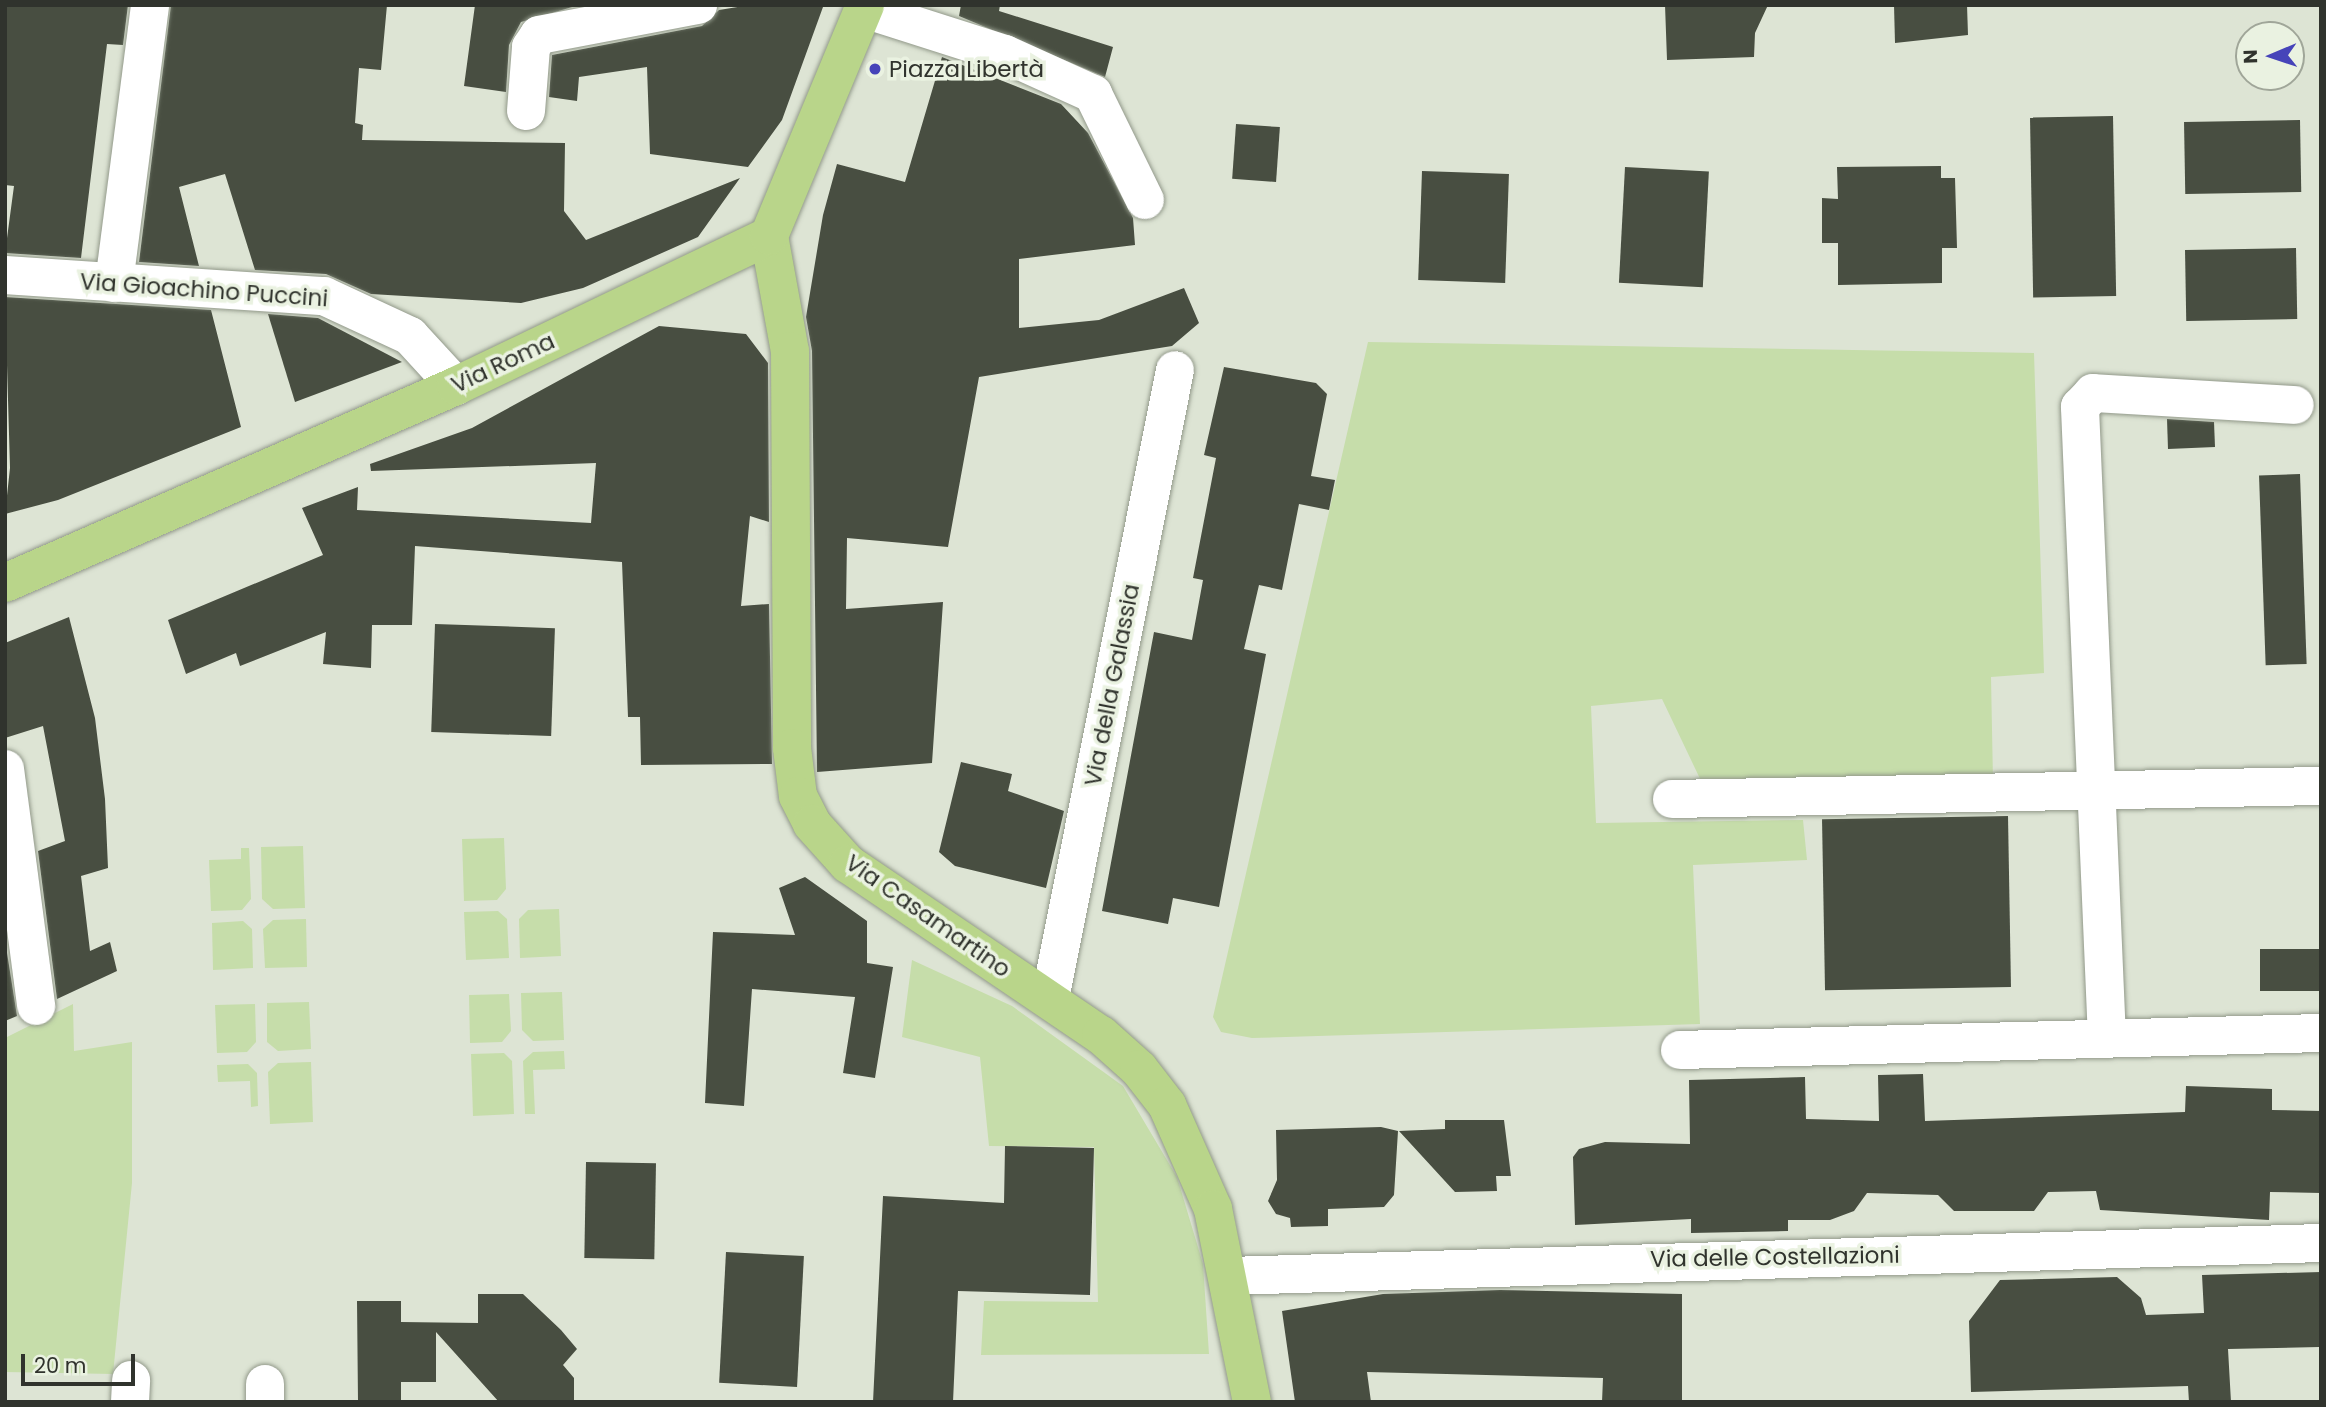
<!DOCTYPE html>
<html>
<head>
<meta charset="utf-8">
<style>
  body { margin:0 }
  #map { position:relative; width:2326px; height:1407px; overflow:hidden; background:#dde4d4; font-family:Poppins,sans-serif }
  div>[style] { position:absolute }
  .green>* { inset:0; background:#c6ddaa }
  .building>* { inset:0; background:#484e41; transform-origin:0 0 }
  .roads { filter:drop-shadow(0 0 2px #92998a) drop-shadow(0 0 2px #92998a) }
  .minor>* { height:38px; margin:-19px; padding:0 19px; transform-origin:19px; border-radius:19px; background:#fff }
  .major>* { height:38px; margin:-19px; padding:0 19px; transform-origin:19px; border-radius:19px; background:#b9d58a }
  .dots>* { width:19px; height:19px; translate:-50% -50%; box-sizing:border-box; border:4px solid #eaf2e1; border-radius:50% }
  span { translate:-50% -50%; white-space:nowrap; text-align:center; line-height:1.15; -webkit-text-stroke:7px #eaf2e1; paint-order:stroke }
  .poi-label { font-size:23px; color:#30332d }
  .left { translate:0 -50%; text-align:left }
  .street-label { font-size:23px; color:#30332d }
  .frame { position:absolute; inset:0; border:7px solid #30332d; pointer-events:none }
  .north { position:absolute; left:2235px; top:21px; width:70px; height:70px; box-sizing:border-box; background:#eaf2e1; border:2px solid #a0a699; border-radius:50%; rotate:268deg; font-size:19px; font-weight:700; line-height:28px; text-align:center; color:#30332d }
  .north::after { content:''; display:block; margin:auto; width:24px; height:32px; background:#4644b9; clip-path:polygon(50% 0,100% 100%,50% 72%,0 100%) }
  .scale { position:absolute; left:21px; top:1354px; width:114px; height:32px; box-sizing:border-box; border:4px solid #30332d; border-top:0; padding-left:9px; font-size:21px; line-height:24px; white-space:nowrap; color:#30332d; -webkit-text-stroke:5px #eaf2e1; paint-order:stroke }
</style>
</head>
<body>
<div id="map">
  <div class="green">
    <div style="clip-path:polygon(1368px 342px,2034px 353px,2044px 673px,1991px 677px,1993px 781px,1703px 785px,1662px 699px,1591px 706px,1596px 823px,1803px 820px,1807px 860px,1693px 865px,1700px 1024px,1252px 1038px,1221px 1032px,1213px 1017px)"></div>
    <div style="clip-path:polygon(504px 838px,506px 889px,497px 900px,464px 901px,462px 839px)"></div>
    <div style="clip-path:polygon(303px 846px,305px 908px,273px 909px,262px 899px,261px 847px)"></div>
    <div style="clip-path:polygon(241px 848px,249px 848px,251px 899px,242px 910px,211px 911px,209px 860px,241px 859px)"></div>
    <div style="clip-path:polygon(559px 909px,561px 956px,520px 958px,519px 919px,528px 910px)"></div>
    <div style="clip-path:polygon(498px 911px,507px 919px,509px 958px,466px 960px,464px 912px)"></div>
    <div style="clip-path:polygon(306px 919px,307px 967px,265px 968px,263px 929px,273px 920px)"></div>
    <div style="clip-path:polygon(243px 921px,252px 929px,253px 968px,213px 970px,212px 923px)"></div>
    <div style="clip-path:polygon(912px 960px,1012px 1006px,1123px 1086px,1177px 1177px,1203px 1264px,1209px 1354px,981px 1355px,984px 1301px,1098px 1302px,1094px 1147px,989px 1146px,980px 1057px,902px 1037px)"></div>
    <div style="clip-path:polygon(562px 992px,564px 1040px,533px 1041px,522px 1030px,521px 993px)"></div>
    <div style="clip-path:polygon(509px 994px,511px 1031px,502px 1042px,470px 1043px,469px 995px)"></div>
    <div style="clip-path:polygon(309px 1002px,311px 1049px,278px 1051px,267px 1042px,267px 1003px)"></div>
    <div style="clip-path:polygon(73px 1004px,74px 1051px,132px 1042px,132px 1183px,113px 1374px,5px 1372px,5px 1038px)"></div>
    <div style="clip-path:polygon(255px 1004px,256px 1042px,247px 1052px,217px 1053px,215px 1005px)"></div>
    <div style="clip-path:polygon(564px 1051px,565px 1069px,533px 1070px,535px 1114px,525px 1114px,523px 1061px,533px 1052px)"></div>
    <div style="clip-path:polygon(504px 1053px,512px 1061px,514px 1114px,473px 1116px,471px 1054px)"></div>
    <div style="clip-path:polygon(311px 1062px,313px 1122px,270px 1124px,268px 1072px,278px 1063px)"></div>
    <div style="clip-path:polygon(248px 1064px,257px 1073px,258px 1106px,251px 1107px,250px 1081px,218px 1082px,217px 1065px)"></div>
  </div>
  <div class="building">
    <div style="clip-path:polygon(5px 5px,128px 5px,123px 45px,107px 44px,81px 258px,5px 253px,14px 186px,5px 185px)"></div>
    <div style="clip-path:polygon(171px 5px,387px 5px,381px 70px,359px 68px,355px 123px,363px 125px,362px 140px,565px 143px,564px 211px,586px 240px,740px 178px,698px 237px,583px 288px,521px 303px,371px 294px,326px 274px,255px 270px,225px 174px,179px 187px,199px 266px,139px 262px)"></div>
    <div style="clip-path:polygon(475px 5px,579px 5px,521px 22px,509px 45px,506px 92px,464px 86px)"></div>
    <div style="clip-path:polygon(750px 5px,823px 7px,782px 120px,748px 167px,650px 154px,647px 67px,579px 77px,577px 101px,549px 97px,552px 55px,702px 26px,719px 10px)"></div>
    <div style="clip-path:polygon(961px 5px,1000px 5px,999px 11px,1113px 47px,1105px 77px,959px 16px)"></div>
    <div style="clip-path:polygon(1665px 5px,1768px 5px,1755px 33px,1754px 57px,1667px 60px)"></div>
    <div style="clip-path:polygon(1894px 5px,1967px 5px,1968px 35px,1895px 43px)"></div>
    <div style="clip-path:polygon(942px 57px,1061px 104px,1088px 133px,1133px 218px,1135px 245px,1019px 259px,1019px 328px,1099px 320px,1184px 288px,1199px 323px,1172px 346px,979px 377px,948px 547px,847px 538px,846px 609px,943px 602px,932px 763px,817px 772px,812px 351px,806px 317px,823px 215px,837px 164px,905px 182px)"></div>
    <div style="left:2113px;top:116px;width:180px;height:83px;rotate:89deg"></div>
    <div style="left:2300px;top:120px;width:72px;height:116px;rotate:89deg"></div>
    <div style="left:1236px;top:124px;width:44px;height:55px;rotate:4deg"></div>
    <div style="clip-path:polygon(1941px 166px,1941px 178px,1955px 178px,1957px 248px,1942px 248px,1942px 283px,1838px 285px,1838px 243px,1822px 243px,1822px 198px,1838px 199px,1837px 167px)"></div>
    <div style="left:1625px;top:167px;width:84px;height:116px;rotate:3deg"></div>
    <div style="left:1422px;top:171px;width:87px;height:109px;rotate:2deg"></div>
    <div style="left:2296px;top:248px;width:71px;height:111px;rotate:89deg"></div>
    <div style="clip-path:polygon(5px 297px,211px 310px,241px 427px,58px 500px,5px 514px,10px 468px)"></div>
    <div style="clip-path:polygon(268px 314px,318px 318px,402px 362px,295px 402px)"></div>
    <div style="clip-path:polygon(659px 326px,746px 334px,768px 363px,769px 522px,750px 516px,741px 606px,769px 604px,772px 764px,641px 765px,640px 717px,628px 717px,622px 562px,415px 546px,412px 625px,372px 625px,371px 668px,323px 664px,326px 632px,240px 666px,236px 653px,186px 674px,168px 620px,323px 555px,302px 508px,358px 487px,357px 510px,591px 523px,596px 463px,371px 471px,370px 464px,472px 428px)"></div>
    <div style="clip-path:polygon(1224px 367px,1316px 383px,1327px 394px,1311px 476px,1335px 480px,1329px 510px,1299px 504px,1282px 590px,1259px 585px,1244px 649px,1266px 654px,1219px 907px,1173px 898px,1168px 924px,1102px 911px,1154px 632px,1192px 640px,1203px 580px,1193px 578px,1216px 458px,1204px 455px)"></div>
    <div style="clip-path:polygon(2167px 419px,2214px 422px,2215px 447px,2168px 449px)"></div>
    <div style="left:2300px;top:474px;width:190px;height:41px;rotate:88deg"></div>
    <div style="clip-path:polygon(69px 617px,95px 718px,105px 799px,108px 868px,81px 876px,90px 951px,110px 942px,117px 971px,57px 999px,38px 851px,65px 841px,43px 726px,5px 738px,5px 643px)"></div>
    <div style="left:435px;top:624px;width:120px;height:108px;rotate:2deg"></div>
    <div style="clip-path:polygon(961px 762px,1012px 774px,1008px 791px,1064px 811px,1046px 888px,955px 866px,939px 852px)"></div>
    <div style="left:2008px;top:816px;width:171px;height:186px;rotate:89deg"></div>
    <div style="clip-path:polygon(805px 877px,867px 921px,867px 963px,893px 967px,875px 1078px,843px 1073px,855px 997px,752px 989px,744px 1106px,705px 1103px,713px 932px,795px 935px,779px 888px)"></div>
    <div style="clip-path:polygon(5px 940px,17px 1016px,5px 1021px)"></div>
    <div style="left:2321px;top:949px;width:42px;height:61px;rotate:90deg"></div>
    <div style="clip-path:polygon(1923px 1074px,1925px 1121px,2185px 1112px,2186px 1086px,2272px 1089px,2272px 1110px,2321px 1111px,2321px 1193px,2270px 1192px,2269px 1220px,2100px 1210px,2096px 1191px,2048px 1192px,2034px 1211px,1954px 1211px,1938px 1195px,1867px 1193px,1854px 1211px,1830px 1220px,1788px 1220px,1788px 1231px,1691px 1233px,1691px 1219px,1575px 1225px,1573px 1157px,1579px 1149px,1605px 1142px,1690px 1144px,1689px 1080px,1805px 1077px,1806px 1119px,1879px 1121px,1878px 1075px)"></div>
    <div style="clip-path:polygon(1445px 1120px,1504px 1120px,1511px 1176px,1496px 1176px,1497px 1191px,1455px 1192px,1399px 1131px,1445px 1129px)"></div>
    <div style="clip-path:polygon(1381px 1127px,1398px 1131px,1394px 1195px,1384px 1207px,1328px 1209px,1328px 1226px,1291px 1227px,1290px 1218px,1276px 1214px,1268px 1201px,1277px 1180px,1276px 1130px)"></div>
    <div style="clip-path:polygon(1005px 1146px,1094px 1148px,1090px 1295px,958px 1291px,953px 1402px,873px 1402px,883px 1196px,1004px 1203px)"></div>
    <div style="left:586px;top:1162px;width:70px;height:96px;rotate:1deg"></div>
    <div style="left:726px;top:1252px;width:78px;height:131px;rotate:3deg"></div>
    <div style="clip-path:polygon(2321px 1272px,2319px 1347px,2228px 1349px,2231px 1402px,2189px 1402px,2188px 1386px,1971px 1392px,1969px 1321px,2000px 1280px,2117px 1277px,2141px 1298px,2146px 1315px,2204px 1313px,2202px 1275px)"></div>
    <div style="clip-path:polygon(1500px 1290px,1682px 1294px,1682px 1402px,1602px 1402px,1603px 1378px,1367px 1372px,1371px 1402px,1295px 1402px,1282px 1311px,1383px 1294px)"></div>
    <div style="clip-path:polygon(478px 1294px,523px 1294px,561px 1330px,577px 1349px,563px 1365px,574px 1378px,574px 1400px,499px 1402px,436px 1332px,436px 1382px,401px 1382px,401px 1402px,358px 1402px,357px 1301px,401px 1301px,401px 1322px,478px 1323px)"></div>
  </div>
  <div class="roads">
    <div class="minor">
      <div style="left:864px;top:9px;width:148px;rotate:17.7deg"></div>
      <div style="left:1005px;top:54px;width:97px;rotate:24.4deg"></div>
      <div style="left:1093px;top:94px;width:118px;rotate:63.9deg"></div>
      <div style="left:526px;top:111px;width:64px;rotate:-85.5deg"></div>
      <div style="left:531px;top:47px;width:14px;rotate:-56deg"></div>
      <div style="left:539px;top:35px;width:162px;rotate:-10.7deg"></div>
      <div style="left:5px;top:275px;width:320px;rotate:3.8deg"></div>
      <div style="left:324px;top:296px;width:95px;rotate:24.9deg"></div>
      <div style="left:410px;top:336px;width:68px;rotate:47.4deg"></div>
      <div style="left:114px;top:283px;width:280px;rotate:-82.6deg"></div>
      <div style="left:5px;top:769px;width:239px;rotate:82.5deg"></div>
      <div style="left:1672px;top:799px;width:649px;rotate:-1.15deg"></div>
      <div style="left:1050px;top:999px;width:641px;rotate:-78.76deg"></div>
      <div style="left:2107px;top:1039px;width:633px;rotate:-92.45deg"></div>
      <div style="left:2080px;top:407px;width:19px;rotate:-47deg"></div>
      <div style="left:2093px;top:393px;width:202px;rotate:3.4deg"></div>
      <div style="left:1680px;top:1050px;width:641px;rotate:-1.52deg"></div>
      <div style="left:1229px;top:1276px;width:1092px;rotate:-1.73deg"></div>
      <div style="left:130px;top:1402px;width:22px;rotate:-87deg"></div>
      <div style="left:265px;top:1402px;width:18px;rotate:-90deg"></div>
    </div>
    <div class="major">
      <div style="left:769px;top:236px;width:117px;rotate:79.7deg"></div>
      <div style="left:790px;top:351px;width:397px;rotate:89.7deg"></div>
      <div style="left:792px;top:748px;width:48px;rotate:82.9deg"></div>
      <div style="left:798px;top:796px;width:31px;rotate:63deg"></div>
      <div style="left:812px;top:824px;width:54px;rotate:48deg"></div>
      <div style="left:848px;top:864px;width:305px;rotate:34.1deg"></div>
      <div style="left:1101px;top:1035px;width:51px;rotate:41.8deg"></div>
      <div style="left:1139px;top:1069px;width:46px;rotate:52.1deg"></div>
      <div style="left:1167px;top:1105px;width:114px;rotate:66.1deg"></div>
      <div style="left:1213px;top:1209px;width:197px;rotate:78.6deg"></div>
      <div style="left:5px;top:583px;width:492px;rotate:-23.6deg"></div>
      <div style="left:456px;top:386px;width:347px;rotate:-25.6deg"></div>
      <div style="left:769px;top:236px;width:250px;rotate:-67.4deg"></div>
    </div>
  </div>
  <div class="dots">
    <div style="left:875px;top:69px;background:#4644b9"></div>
  </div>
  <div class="poi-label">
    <span class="left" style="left:889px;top:69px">Piazza Libertà</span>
  </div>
  <div class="street-label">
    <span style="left:204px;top:290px;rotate:4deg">Via Gioachino Puccini</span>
    <span style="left:503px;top:363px;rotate:-25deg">Via Roma</span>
    <span style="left:1112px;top:685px;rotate:-79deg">Via della Galassia</span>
    <span style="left:928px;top:916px;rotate:35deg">Via Casamartino</span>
    <span style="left:1775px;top:1257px;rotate:-1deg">Via delle Costellazioni</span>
  </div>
  <div class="frame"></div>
  <div class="north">N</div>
  <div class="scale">20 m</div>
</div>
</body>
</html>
